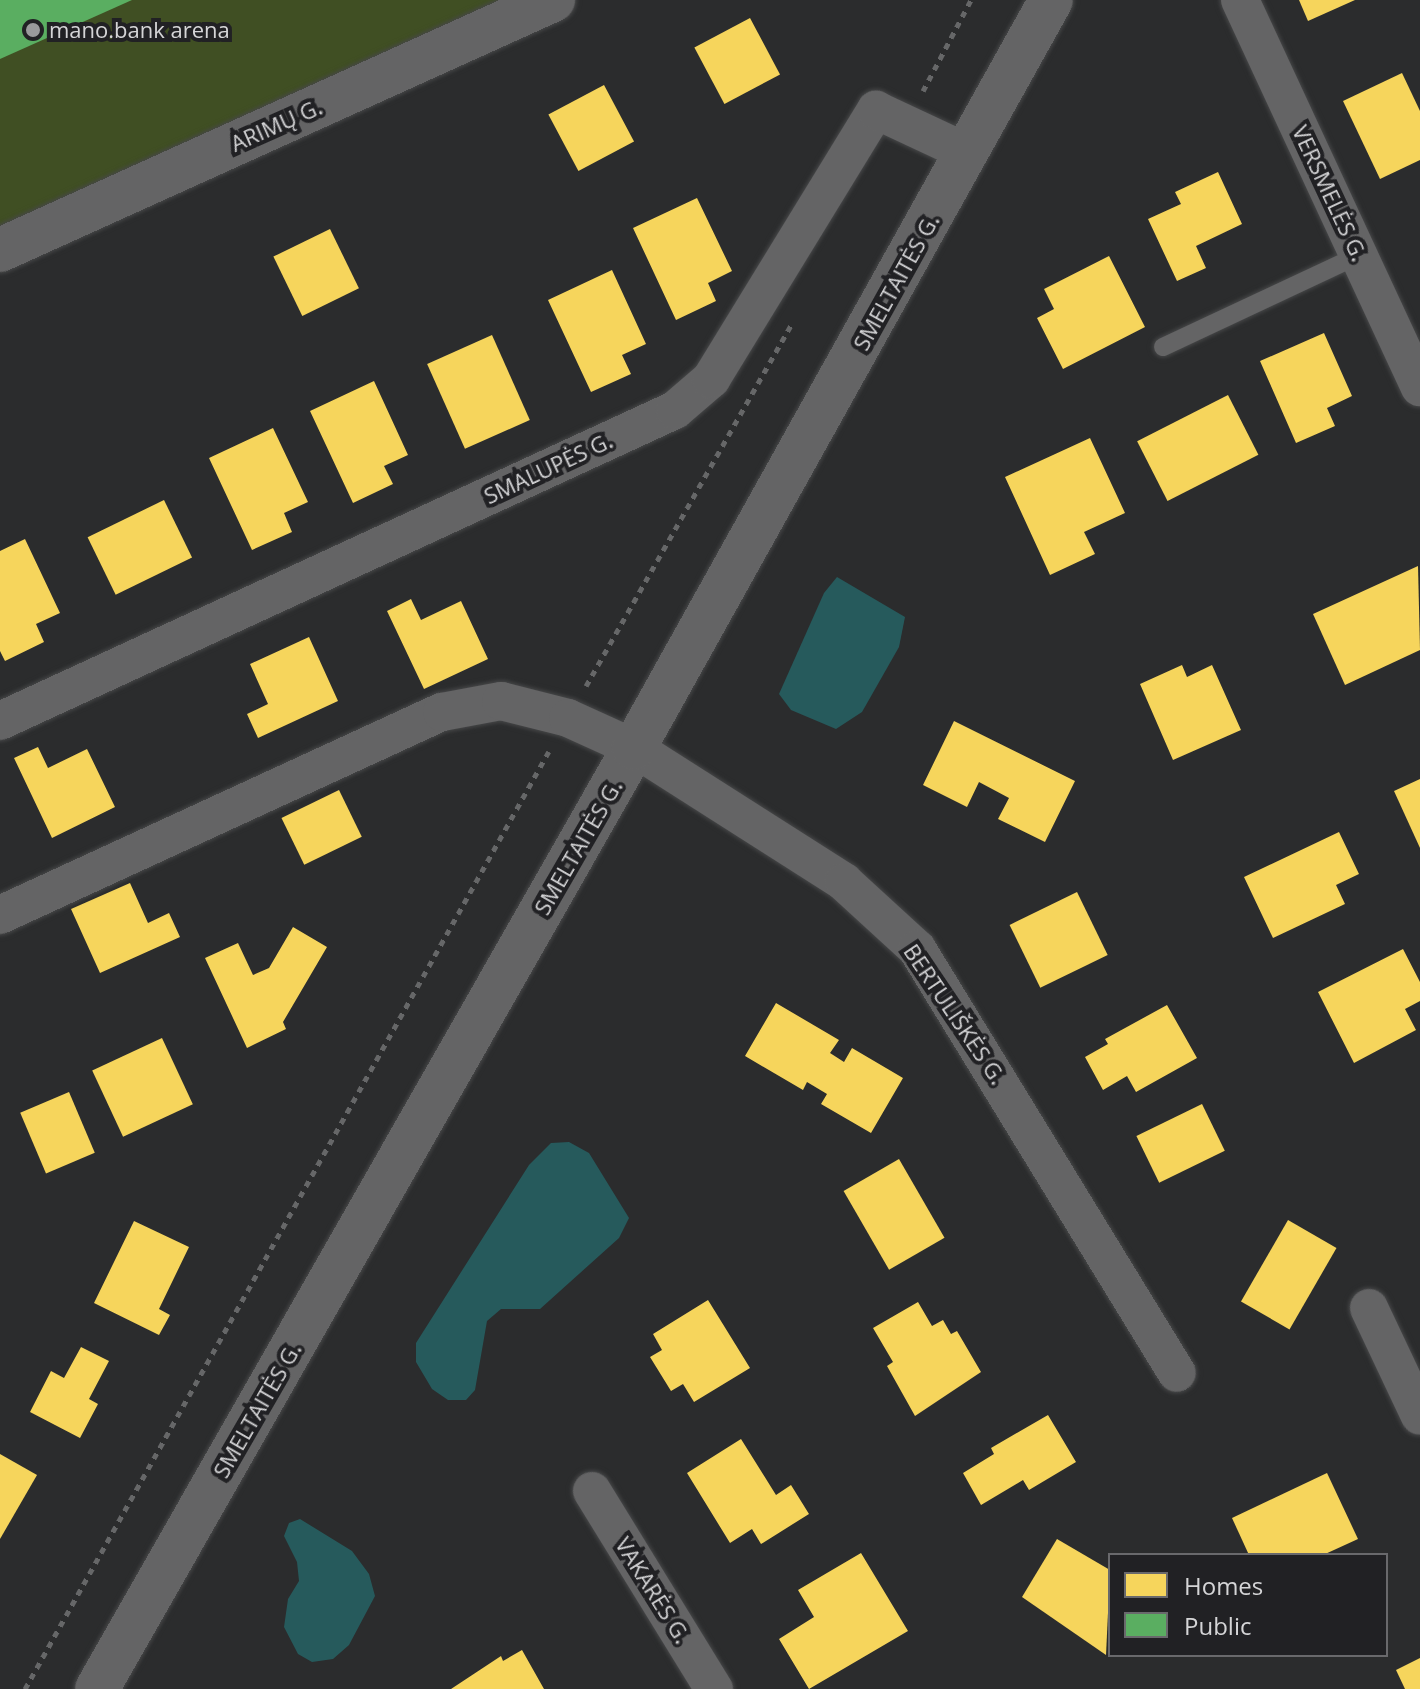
<!DOCTYPE html>
<html>
<head>
<meta charset="utf-8">
<style>
  body { margin:0 }
  #map { position:relative; width:1420px; height:1689px; overflow:hidden; background:#2b2c2d; font-family:"Open Sans",sans-serif }
  div>[style] { position:absolute }
  .green>* { inset:0; background:#404f23 }
  .water>* { inset:0; background:#265a5c }
  .homes>* { inset:0; background:#f6d55c; transform-origin:0 0 }
  .public>* { inset:0; background:#5aae61 }
  .path>* { height:5px; margin-top:-2.5px; transform-origin:0; background:repeating-linear-gradient(90deg,#666768 0 6px,transparent 0 12px) }
  .roads { filter:drop-shadow(0 0 2px #464748) drop-shadow(0 0 2px #464748) }
  .service>* { height:18px; margin:-9px; padding:0 9px; transform-origin:9px; border-radius:9px; background:#646465 }
  .minor>* { height:38px; margin:-19px; padding:0 19px; transform-origin:19px; border-radius:19px; background:#646465 }
  .secondary>* { height:44px; margin:-22px; padding:0 22px; transform-origin:22px; border-radius:22px; background:#646465 }
  .dots>* { width:22px; height:22px; translate:-50% -50%; box-sizing:border-box; border:4px solid #212124; border-radius:50% }
  span { translate:-50% -50%; white-space:nowrap; text-align:center; line-height:1.15; -webkit-text-stroke:8px #212124; paint-order:stroke }
  .poi-label { font-size:22px; color:#d5d5d7 }
  .left { translate:0 -50%; text-align:left }
  .street-label { font-size:22px; color:#d5d5d7 }
  .legend { position:absolute; left:1108px; top:1553px; width:280px; height:104px; box-sizing:border-box; background:#212124; border:2px solid #69696c; margin:0; padding:10px 14px; list-style:none; font-size:24px; color:#d5d5d7 }
  .legend li { display:flex; align-items:center; gap:16px; height:40px }
  .legend b { width:40px; border:2px solid #69696c }
</style>
</head>
<body>
<div id="map">
  <div class="green">
    <div style="clip-path:polygon(0 0,501px 0,0 230px)"></div>
  </div>
  <div class="water">
    <div style="clip-path:polygon(837px 577px,905px 617px,899px 647px,862px 712px,836px 729px,791px 710px,779px 694px,824px 593px)"></div>
    <div style="clip-path:polygon(569px 1142px,589px 1153px,629px 1218px,619px 1238px,540px 1309px,501px 1309px,487px 1321px,475px 1390px,466px 1400px,448px 1400px,432px 1389px,416px 1362px,416px 1343px,529px 1165px,551px 1143px)"></div>
    <div style="clip-path:polygon(300px 1519px,352px 1551px,369px 1574px,375px 1596px,349px 1645px,333px 1659px,312px 1662px,298px 1654px,284px 1627px,288px 1599px,299px 1581px,297px 1562px,284px 1536px,289px 1523px)"></div>
  </div>
  <div class="homes">
    <div style="clip-path:polygon(1299px 0,1355px 0,1308px 21px)"></div>
    <div style="left:750px;top:18px;width:64px;height:63px;rotate:62deg"></div>
    <div style="clip-path:polygon(1402px 73px,1420px 111px,1420px 160px,1380px 179px,1343px 101px)"></div>
    <div style="left:604px;top:85px;width:64px;height:63px;rotate:62deg"></div>
    <div style="clip-path:polygon(1218px 172px,1242px 224px,1196px 246px,1206px 268px,1177px 281px,1148px 219px,1181px 204px,1175px 192px)"></div>
    <div style="clip-path:polygon(697px 198px,732px 271px,708px 283px,716px 301px,676px 320px,633px 228px)"></div>
    <div style="left:330px;top:229px;width:66px;height:63px;rotate:64deg"></div>
    <div style="clip-path:polygon(1109px 256px,1145px 327px,1063px 369px,1037px 318px,1054px 309px,1044px 289px)"></div>
    <div style="clip-path:polygon(612px 270px,646px 344px,622px 355px,631px 374px,591px 392px,548px 300px)"></div>
    <div style="clip-path:polygon(1324px 333px,1352px 396px,1327px 408px,1335px 426px,1296px 443px,1260px 361px)"></div>
    <div style="left:492px;top:335px;width:93px;height:71px;rotate:66deg"></div>
    <div style="clip-path:polygon(374px 381px,408px 455px,384px 466px,393px 484px,353px 503px,310px 411px)"></div>
    <div style="left:1228px;top:395px;width:67px;height:102px;rotate:63deg"></div>
    <div style="clip-path:polygon(273px 428px,308px 502px,284px 513px,292px 532px,252px 550px,209px 458px)"></div>
    <div style="clip-path:polygon(1090px 438px,1125px 513px,1084px 532px,1095px 554px,1050px 575px,1005px 477px)"></div>
    <div style="left:164px;top:500px;width:64px;height:85px;rotate:64deg"></div>
    <div style="clip-path:polygon(25px 539px,60px 613px,36px 624px,44px 642px,5px 661px,0 651px,0 551px)"></div>
    <div style="clip-path:polygon(1418px 566px,1420px 650px,1345px 685px,1313px 614px)"></div>
    <div style="clip-path:polygon(411px 599px,421px 620px,461px 601px,488px 659px,424px 689px,387px 611px)"></div>
    <div style="clip-path:polygon(309px 637px,338px 701px,258px 738px,247px 714px,268px 704px,250px 664px)"></div>
    <div style="clip-path:polygon(1182px 665px,1187px 677px,1212px 665px,1241px 730px,1173px 760px,1140px 684px)"></div>
    <div style="clip-path:polygon(954px 721px,1075px 781px,1045px 842px,998px 819px,1009px 798px,979px 782px,967px 807px,923px 785px)"></div>
    <div style="clip-path:polygon(38px 747px,48px 768px,87px 749px,115px 807px,52px 838px,14px 758px)"></div>
    <div style="clip-path:polygon(1420px 779px,1420px 848px,1394px 791px)"></div>
    <div style="left:339px;top:790px;width:52px;height:64px;rotate:64deg"></div>
    <div style="clip-path:polygon(1339px 832px,1359px 874px,1336px 885px,1345px 904px,1273px 938px,1244px 877px)"></div>
    <div style="clip-path:polygon(130px 883px,148px 923px,169px 913px,180px 937px,100px 973px,71px 909px)"></div>
    <div style="left:1077px;top:892px;width:70px;height:75px;rotate:64deg"></div>
    <div style="clip-path:polygon(293px 927px,327px 947px,283px 1022px,286px 1029px,247px 1048px,205px 958px,238px 943px,253px 975px,269px 968px)"></div>
    <div style="clip-path:polygon(1403px 949px,1420px 982px,1420px 1001px,1405px 1009px,1416px 1030px,1354px 1063px,1318px 992px)"></div>
    <div style="clip-path:polygon(776px 1003px,839px 1040px,830px 1053px,844px 1062px,852px 1048px,903px 1078px,871px 1133px,821px 1104px,827px 1094px,807px 1082px,803px 1090px,745px 1056px)"></div>
    <div style="clip-path:polygon(1167px 1005px,1197px 1058px,1136px 1092px,1127px 1076px,1103px 1090px,1085px 1057px,1108px 1044px,1105px 1039px)"></div>
    <div style="left:162px;top:1038px;width:73px;height:77px;rotate:65deg"></div>
    <div style="left:69px;top:1092px;width:66px;height:53px;rotate:67deg"></div>
    <div style="left:1202px;top:1104px;width:52px;height:73px;rotate:64deg"></div>
    <div style="left:899px;top:1159px;width:91px;height:64px;rotate:60deg"></div>
    <div style="left:1288px;top:1220px;width:56px;height:94px;rotate:30deg"></div>
    <div style="clip-path:polygon(134px 1221px,189px 1247px,159px 1309px,170px 1315px,159px 1335px,94px 1303px)"></div>
    <div style="clip-path:polygon(708px 1300px,750px 1368px,694px 1402px,683px 1384px,671px 1391px,650px 1357px,662px 1350px,653px 1334px)"></div>
    <div style="clip-path:polygon(918px 1302px,932px 1326px,943px 1320px,951px 1334px,957px 1331px,981px 1372px,915px 1416px,887px 1366px,893px 1362px,873px 1328px)"></div>
    <div style="clip-path:polygon(81px 1347px,109px 1361px,89px 1399px,98px 1404px,80px 1438px,30px 1412px,51px 1371px,64px 1378px)"></div>
    <div style="clip-path:polygon(1048px 1415px,1076px 1462px,1029px 1490px,1023px 1480px,981px 1505px,963px 1473px,994px 1454px,991px 1448px)"></div>
    <div style="clip-path:polygon(741px 1439px,776px 1495px,791px 1485px,809px 1514px,761px 1544px,752px 1529px,730px 1543px,687px 1473px)"></div>
    <div style="clip-path:polygon(0 1454px,37px 1475px,0 1539px)"></div>
    <div style="clip-path:polygon(1327px 1473px,1358px 1539px,1323px 1555px,1249px 1555px,1232px 1518px)"></div>
    <div style="clip-path:polygon(1057px 1539px,1110px 1570px,1106px 1655px,1022px 1597px)"></div>
    <div style="clip-path:polygon(861px 1553px,908px 1631px,809px 1689px,779px 1639px,814px 1617px,798px 1590px)"></div>
    <div style="clip-path:polygon(522px 1650px,544px 1689px,451px 1689px,501px 1656px,503px 1661px)"></div>
    <div style="clip-path:polygon(1420px 1658px,1420px 1689px,1405px 1689px,1396px 1670px)"></div>
  </div>
  <div class="public">
    <div style="clip-path:polygon(0 0,132px 0,0 59px)"></div>
  </div>
  <div class="path">
    <div style="left:923px;top:91px;width:103px;rotate:-62.2deg"></div>
    <div style="left:586px;top:686px;width:417px;rotate:-60.4deg"></div>
    <div style="left:25px;top:1689px;width:1074px;rotate:-60.81deg"></div>
  </div>
  <div class="roads">
    <div class="service">
      <div style="left:1163px;top:347px;width:217px;rotate:-25.1deg"></div>
    </div>
    <div class="minor">
      <div style="left:1240px;top:0;width:427px;rotate:65.1deg"></div>
      <div style="left:0;top:721px;width:743px;rotate:-24.74deg"></div>
      <div style="left:675px;top:410px;width:48px;rotate:-40.7deg"></div>
      <div style="left:711px;top:379px;width:316px;rotate:-58.5deg"></div>
      <div style="left:876px;top:110px;width:102px;rotate:25.1deg"></div>
      <div style="left:0;top:915px;width:486px;rotate:-24.7deg"></div>
      <div style="left:442px;top:712px;width:60px;rotate:-10.6deg"></div>
      <div style="left:501px;top:701px;width:69px;rotate:14.2deg"></div>
      <div style="left:568px;top:718px;width:72px;rotate:24.4deg"></div>
      <div style="left:634px;top:748px;width:249px;rotate:32.5deg"></div>
      <div style="left:844px;top:882px;width:99px;rotate:42.5deg"></div>
      <div style="left:917px;top:949px;width:497px;rotate:58.5deg"></div>
      <div style="left:1369px;top:1308px;width:119px;rotate:64.7deg"></div>
      <div style="left:592px;top:1491px;width:233px;rotate:58.4deg"></div>
    </div>
    <div class="secondary">
      <div style="left:0;top:250px;width:607px;rotate:-24.33deg"></div>
      <div style="left:97px;top:1689px;width:1083px;rotate:-60.29deg"></div>
      <div style="left:634px;top:748px;width:856px;rotate:-60.86deg"></div>
    </div>
  </div>
  <div class="dots">
    <div style="left:33px;top:30px;background:#9a9a9c"></div>
  </div>
  <div class="poi-label">
    <span class="left" style="left:49px;top:30px">mano.bank arena</span>
  </div>
  <div class="street-label">
    <span style="left:276px;top:125px;rotate:-24deg">ARIMŲ G.</span>
    <span style="left:1330px;top:193px;rotate:65deg">VERSMELĖS G.</span>
    <span style="left:896px;top:282px;rotate:-61deg">SMELTAITĖS G.</span>
    <span style="left:548px;top:468px;rotate:-25deg">SMALUPĖS G.</span>
    <span style="left:578px;top:847px;rotate:-60deg">SMELTAITĖS G.</span>
    <span style="left:955px;top:1014px;rotate:56deg">BERTULIŠKĖS G.</span>
    <span style="left:257px;top:1410px;rotate:-60deg">SMELTAITĖS G.</span>
    <span style="left:653px;top:1590px;rotate:58deg">VAKARĖS G.</span>
  </div>
  <ul class="legend">
  <li><b style="height:22px;background:#f6d55c"></b>Homes</li>
  <li><b style="height:22px;background:#5aae61"></b>Public</li>
  </ul>
</div>
</body>
</html>
